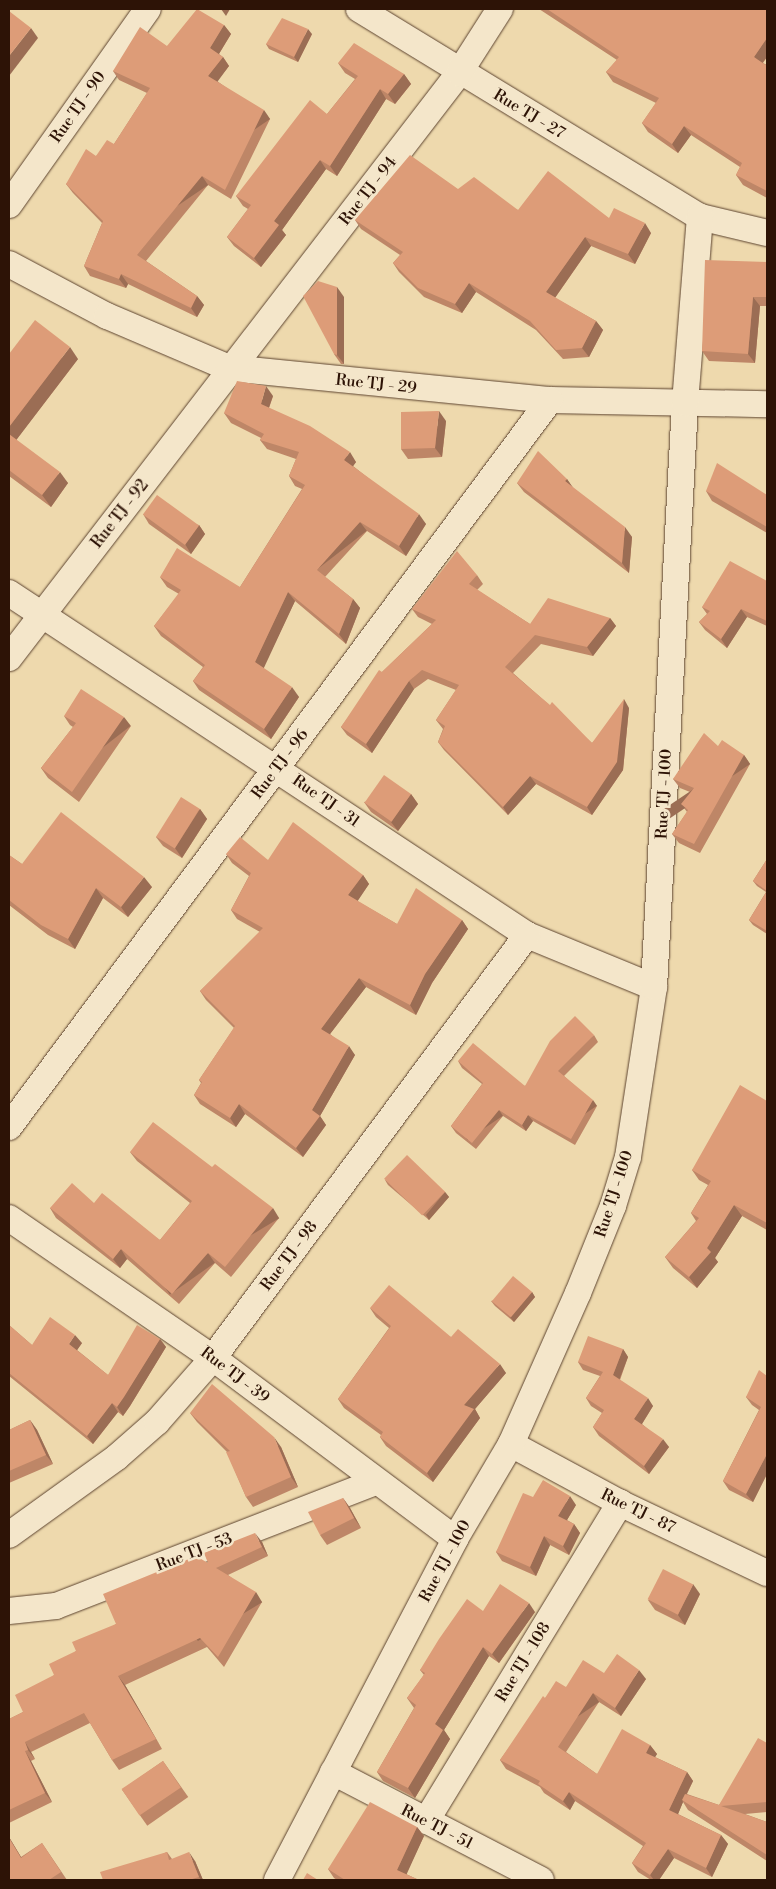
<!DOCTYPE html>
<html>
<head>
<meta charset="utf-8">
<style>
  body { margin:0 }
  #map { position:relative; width:776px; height:1889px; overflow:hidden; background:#eed9ad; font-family:"Libre Bodoni",serif }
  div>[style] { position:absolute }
  .roads { filter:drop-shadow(0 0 1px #5d4430) drop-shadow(0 0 1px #5d4430) }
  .minor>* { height:26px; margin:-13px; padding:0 13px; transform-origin:13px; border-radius:13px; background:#f4e6ca }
  .wall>* { inset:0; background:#be8667; transform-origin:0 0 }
  .shaded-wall>* { inset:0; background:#9b6d54; transform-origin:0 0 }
  .building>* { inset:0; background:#dd9c78; transform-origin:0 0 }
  span { translate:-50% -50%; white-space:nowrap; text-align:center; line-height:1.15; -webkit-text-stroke:5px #f4e6ca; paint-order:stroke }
  .street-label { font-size:16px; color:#2d1306 }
  .frame { position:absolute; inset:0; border:10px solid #2d1306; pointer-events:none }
</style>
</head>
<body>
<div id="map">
  <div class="roads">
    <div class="minor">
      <div style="left:359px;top:9px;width:399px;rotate:31.4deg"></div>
      <div style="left:700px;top:217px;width:69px;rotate:13.4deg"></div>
      <div style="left:9px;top:205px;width:240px;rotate:-54.7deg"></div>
      <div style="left:9px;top:264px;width:111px;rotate:28deg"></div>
      <div style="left:107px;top:316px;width:133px;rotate:23.1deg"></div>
      <div style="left:229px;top:368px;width:323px;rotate:5.7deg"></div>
      <div style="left:550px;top:400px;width:217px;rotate:1.1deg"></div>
      <div style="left:9px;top:593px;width:621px;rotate:33.43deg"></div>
      <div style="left:527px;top:935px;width:137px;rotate:22.3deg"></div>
      <div style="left:9px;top:658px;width:738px;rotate:-52.43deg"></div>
      <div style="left:459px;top:73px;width:76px;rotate:-57.4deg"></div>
      <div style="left:9px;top:1127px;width:906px;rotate:-53.35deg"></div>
      <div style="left:9px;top:1218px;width:247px;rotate:34.5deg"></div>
      <div style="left:213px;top:1358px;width:302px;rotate:36.8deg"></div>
      <div style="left:511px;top:1444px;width:124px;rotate:28.4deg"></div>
      <div style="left:620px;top:1503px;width:163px;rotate:25.5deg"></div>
      <div style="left:9px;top:1535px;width:133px;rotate:-35.8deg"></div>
      <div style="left:117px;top:1457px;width:53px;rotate:-41.2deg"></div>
      <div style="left:157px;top:1422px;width:85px;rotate:-48.8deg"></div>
      <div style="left:213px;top:1358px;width:527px;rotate:-53.41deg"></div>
      <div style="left:9px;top:1611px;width:47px;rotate:-6.1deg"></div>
      <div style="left:56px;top:1606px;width:343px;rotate:-21.2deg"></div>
      <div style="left:333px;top:1772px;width:234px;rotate:27.4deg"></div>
      <div style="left:426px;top:1821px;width:373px;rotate:-58.6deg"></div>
      <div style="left:277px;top:1880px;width:385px;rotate:-62.4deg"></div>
      <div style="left:455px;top:1539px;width:110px;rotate:-59.5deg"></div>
      <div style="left:511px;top:1444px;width:165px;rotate:-66.1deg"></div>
      <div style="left:578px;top:1293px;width:94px;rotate:-68.1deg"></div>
      <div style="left:613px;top:1206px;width:51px;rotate:-73deg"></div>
      <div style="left:628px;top:1157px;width:172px;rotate:-81.3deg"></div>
      <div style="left:654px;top:987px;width:585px;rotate:-86.96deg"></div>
      <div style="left:685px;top:403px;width:187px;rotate:-85.4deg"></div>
    </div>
  </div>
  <div class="wall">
    <div style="clip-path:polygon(539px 9px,765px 9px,767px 10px,767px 57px,763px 63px,767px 65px,767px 198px,743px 185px,736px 175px,740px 167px,691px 135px,678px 153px,648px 132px,642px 123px,656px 103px,613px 82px,606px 72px,617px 60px)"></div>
    <div style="clip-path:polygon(224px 25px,231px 34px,219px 54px,223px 57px,229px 66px,217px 81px,270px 119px,231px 199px,208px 185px,146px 261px,197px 296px,204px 305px,197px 317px,128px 284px,126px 288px,90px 276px,84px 266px,102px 223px,73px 193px,66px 184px,96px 156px,114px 144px,147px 93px,119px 80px,113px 71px,167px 46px)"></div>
    <div style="clip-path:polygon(312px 34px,298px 62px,269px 49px,266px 44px)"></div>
    <div style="clip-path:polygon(338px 63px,404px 74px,411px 84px,395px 104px,386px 99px,337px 176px,326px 169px,282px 230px,286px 235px,261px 267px,234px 246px,227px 237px,248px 209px,243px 206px,236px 196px,327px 114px,355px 79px,345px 73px)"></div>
    <div style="clip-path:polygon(458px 189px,518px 210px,609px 218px,651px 233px,635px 264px,591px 246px,555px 298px,596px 321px,603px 330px,589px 357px,563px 359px,536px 330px,476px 292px,462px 313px,424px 297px,399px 272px,393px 263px,400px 255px,361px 229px,355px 220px)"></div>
    <div style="clip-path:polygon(767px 262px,767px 306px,760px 306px,755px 363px,709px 361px,702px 351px)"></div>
    <div style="clip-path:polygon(344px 297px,344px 364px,341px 364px,334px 354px)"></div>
    <div style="clip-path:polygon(9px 354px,78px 359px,16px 440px,68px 483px,51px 507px,9px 476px)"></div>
    <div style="clip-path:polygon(273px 396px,269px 408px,356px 462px,353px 466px,426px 524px,406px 556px,367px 531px,325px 577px,353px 599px,360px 608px,346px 644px,295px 601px,263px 668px,299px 697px,271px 739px,199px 690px,193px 681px,203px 667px,161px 636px,154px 626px,179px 594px,167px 587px,160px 577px,240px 587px,302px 489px,295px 486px,289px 476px,296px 459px,267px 449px,260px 440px,261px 438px,231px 423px,224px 413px)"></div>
    <div style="clip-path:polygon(446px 421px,442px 457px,408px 459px,401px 449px)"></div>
    <div style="clip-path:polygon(567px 479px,572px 487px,632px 537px,629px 573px,524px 492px,517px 483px)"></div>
    <div style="clip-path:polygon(706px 491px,767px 495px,767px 533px,712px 501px)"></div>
    <div style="clip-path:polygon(143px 514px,199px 525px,205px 534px,191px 554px,149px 524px)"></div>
    <div style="clip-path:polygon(477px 575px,483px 584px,477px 590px,530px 624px,610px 618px,616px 626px,593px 656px,541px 644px,513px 673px,592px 743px,629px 708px,623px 770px,592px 815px,536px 784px,508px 815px,444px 750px,438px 742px,443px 729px,436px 720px,456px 690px,428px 679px,414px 689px,372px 753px,347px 735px,341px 727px,382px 672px,432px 624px,418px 617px,412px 609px)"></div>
    <div style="clip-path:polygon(767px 581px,767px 626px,747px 617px,727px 648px,705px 630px,699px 622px,707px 614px,702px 607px)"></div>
    <div style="clip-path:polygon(64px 716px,131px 726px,79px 802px,48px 778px,41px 768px,73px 727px,70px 725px)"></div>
    <div style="clip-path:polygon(718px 746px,744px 755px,750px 764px,700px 853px,679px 843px,672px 834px,687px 812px,681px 804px,690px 792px,680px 788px,673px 779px)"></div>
    <div style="clip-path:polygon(411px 794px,418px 804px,398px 831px,371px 812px,364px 802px)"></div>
    <div style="clip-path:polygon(200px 809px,207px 819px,182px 858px,163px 846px,156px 837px)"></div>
    <div style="clip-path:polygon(226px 854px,268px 860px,363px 875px,369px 884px,357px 901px,397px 924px,462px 920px,468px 929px,432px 983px,416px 1015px,366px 987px,330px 1034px,355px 1055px,320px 1116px,326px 1125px,303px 1157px,245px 1114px,236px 1127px,200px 1104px,194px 1095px,201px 1083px,199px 1080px,234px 1028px,206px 1000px,200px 991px,260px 932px,237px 919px,231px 910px,249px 876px,232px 863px)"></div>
    <div style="clip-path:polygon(9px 855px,22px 864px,152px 887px,128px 917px,103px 898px,75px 949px,48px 935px,9px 905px)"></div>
    <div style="clip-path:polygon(767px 859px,767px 934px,753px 925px,749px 920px,766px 892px,757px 886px,753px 881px)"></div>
    <div style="clip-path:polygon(594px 1035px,598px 1042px,564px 1076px,597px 1106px,575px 1145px,533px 1121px,526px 1131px,503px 1116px,476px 1149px,456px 1133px,451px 1126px,482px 1084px,462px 1068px,458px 1061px,525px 1086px)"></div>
    <div style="clip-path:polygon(767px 1101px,767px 1230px,742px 1216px,715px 1258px,718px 1262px,697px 1288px,673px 1268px,665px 1257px,696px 1221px,691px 1213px,708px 1185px,699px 1180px,692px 1170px)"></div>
    <div style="clip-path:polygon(130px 1152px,212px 1167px,279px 1218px,231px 1277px,215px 1263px,179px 1304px,127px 1259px,120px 1268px,56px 1218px,50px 1208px,94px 1203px,160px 1240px,190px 1203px,137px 1161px)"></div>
    <div style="clip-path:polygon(385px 1180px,445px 1192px,449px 1197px,429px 1220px,388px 1185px)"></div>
    <div style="clip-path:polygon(532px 1292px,535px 1297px,514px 1322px,495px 1306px,491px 1301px)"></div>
    <div style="clip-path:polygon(370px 1308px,451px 1337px,506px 1373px,475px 1409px,480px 1418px,433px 1482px,386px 1446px,380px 1437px,381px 1435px,344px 1408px,338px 1399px,389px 1328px,376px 1317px)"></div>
    <div style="clip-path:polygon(9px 1325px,32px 1345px,82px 1343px,77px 1350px,108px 1375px,160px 1339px,166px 1347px,130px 1406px,123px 1416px,118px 1412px,93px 1444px,9px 1376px)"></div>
    <div style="clip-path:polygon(623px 1349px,628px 1357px,620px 1380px,653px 1406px,642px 1424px,669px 1447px,649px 1474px,599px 1436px,593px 1427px,602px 1413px,591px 1406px,586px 1398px,600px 1376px,583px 1370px,578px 1362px)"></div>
    <div style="clip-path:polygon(767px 1376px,767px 1474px,753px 1502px,729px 1490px,723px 1481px,759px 1410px,752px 1405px,746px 1397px)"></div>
    <div style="clip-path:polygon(190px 1413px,281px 1447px,298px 1487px,253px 1507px,246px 1497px,227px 1452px,197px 1422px)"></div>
    <div style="clip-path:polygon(30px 1420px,37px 1430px,53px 1464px,9px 1483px,9px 1430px)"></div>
    <div style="clip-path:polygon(533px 1497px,576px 1505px,567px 1520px,574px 1524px,580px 1533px,569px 1555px,550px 1545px,536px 1576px,502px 1561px,496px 1552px)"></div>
    <div style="clip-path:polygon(343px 1498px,350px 1508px,361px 1528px,327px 1545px,320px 1535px)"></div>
    <div style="clip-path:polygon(262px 1542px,268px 1556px,228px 1575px,262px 1602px,224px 1667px,207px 1647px,125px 1685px,162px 1749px,119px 1770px,112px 1760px,90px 1723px,31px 1752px,35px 1759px,31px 1761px,52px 1802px,9px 1823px,9px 1719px,23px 1712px,54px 1675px,76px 1651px,116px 1624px,208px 1563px)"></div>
    <div style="clip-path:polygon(700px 1594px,685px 1625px,655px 1610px,648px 1600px)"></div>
    <div style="clip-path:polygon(483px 1611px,535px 1612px,499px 1663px,489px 1656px,444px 1730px,450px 1739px,415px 1798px,383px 1781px,377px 1772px,414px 1708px,407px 1698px,424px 1675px,420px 1670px)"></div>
    <div style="clip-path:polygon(604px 1673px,646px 1679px,621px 1716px,599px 1702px,566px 1752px,597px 1774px,650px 1745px,657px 1754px,655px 1757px,687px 1772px,693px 1781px,687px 1794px,719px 1805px,767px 1743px,767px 1812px,745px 1814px,767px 1822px,767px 1861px,688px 1810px,683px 1802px,678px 1814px,721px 1835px,728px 1844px,712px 1877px,674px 1858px,659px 1880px,651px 1880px,638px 1872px,632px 1863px,643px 1846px,575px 1801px,570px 1810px,544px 1793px,540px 1787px,506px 1769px,500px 1760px,545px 1698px,566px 1687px)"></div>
    <div style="left:163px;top:1761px;width:44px;height:50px;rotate:55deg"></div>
    <div style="clip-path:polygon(417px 1827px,424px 1836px,406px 1874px,419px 1880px,337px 1880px,334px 1878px,328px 1869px)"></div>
    <div style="clip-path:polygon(9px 1837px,21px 1857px,42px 1843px,67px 1880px,9px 1880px)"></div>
    <div style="clip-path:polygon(167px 1852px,172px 1859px,195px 1861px,203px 1880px,103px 1880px)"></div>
  </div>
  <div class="shaded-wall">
    <div style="clip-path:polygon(221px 9px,230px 9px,226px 16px)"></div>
    <div style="clip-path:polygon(224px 25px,231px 34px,217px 57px,210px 48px)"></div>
    <div style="clip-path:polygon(31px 28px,38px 38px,9px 76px,9px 56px)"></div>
    <div style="clip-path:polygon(308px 29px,312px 34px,298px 62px,294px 57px)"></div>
    <div style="clip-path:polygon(767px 38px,767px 57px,760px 66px,754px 57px)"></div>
    <div style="clip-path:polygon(223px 57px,229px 66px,215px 85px,208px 76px)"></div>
    <div style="clip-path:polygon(404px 74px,411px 84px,395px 104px,388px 94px)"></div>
    <div style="clip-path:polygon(380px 89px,386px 99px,337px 176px,330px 166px)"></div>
    <div style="left:264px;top:110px;width:11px;height:89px;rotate:56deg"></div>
    <div style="clip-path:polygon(684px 126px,691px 135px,678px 153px,672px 144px)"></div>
    <div style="clip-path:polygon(320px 160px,326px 169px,282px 230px,286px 235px,261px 267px,254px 258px,274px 221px)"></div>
    <div style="left:202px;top:176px;width:11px;height:102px;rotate:56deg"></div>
    <div style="clip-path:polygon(645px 223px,651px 233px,635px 264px,628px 254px)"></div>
    <div style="clip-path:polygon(585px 237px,591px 246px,552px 302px,546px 292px)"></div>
    <div style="clip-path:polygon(121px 274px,128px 284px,126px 288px,119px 279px)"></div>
    <div style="clip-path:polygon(469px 283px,476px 292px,462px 313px,455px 304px)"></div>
    <div style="clip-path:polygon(337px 287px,344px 297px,344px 364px,337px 355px)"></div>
    <div style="clip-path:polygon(197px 296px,204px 305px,197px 317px,191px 308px)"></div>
    <div style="clip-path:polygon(753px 297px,760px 306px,755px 363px,748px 354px)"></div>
    <div style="clip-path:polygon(596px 321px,603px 330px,589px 357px,582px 348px)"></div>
    <div style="clip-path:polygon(70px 347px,78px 359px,14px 443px,9px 436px,9px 427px)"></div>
    <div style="clip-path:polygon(266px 386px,273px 396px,267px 413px,261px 404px)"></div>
    <div style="clip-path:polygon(439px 411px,446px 421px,442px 457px,435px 448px)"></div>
    <div style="clip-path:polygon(350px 452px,356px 462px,351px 469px,344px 460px)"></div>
    <div style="clip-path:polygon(60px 472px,68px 483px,51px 507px,42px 495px)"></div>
    <div style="clip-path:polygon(567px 479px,574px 489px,565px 481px)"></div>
    <div style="clip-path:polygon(419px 514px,426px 524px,406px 556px,399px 546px)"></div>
    <div style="left:360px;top:522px;width:11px;height:64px;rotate:52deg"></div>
    <div style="clip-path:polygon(199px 525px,205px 534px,191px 554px,185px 544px)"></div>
    <div style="clip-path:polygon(625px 527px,632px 537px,629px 573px,622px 563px)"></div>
    <div style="clip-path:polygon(288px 592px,295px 601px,262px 672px,255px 662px)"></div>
    <div style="clip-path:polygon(353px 599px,360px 608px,346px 644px,339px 634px)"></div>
    <div style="clip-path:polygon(741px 609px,747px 617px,727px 648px,721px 639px)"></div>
    <div style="clip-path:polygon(610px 618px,616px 626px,593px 656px,587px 647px)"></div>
    <div style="clip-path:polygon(409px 681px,414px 689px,372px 753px,366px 744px)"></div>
    <div style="clip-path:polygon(292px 687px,299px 697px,271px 739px,264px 729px)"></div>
    <div style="clip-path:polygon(624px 699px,629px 708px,623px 770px,592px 815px,587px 807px)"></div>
    <div style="left:124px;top:717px;width:11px;height:91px;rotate:52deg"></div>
    <div style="left:744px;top:755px;width:11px;height:102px;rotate:56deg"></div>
    <div style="clip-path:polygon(530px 776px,536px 784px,508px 815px,503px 807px)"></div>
    <div style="clip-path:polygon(411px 794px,418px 804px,398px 831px,391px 822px)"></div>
    <div style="clip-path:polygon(200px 809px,207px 819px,182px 858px,175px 848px)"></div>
    <div style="clip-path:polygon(363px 875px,369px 884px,355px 905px,348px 895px)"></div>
    <div style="clip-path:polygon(144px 877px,152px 887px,128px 917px,121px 907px)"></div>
    <div style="clip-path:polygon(96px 888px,103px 898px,75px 949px,68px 939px)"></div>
    <div style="clip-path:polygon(462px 920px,468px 929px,432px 983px,416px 1015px,410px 1005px,425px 974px)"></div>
    <div style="clip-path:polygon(359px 978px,366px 987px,327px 1038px,321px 1029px)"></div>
    <div style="clip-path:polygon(349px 1046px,355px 1055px,320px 1116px,326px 1125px,303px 1157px,296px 1148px,312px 1110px)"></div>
    <div style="left:593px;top:1100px;width:7px;height:45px;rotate:56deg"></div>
    <div style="clip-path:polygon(239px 1104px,245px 1114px,236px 1127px,230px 1118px)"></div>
    <div style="left:499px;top:1110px;width:7px;height:43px;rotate:56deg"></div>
    <div style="clip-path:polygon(528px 1115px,533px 1121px,526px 1131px,522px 1125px)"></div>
    <div style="clip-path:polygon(445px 1192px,449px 1197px,429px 1220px,426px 1215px)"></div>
    <div style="clip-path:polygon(734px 1205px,742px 1216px,715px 1258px,718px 1262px,697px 1288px,689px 1277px)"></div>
    <div style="left:273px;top:1208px;width:12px;height:76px;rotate:59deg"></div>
    <div style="clip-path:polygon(121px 1249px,127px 1259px,120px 1268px,113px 1259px)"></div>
    <div style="left:208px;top:1253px;width:12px;height:55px;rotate:55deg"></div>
    <div style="clip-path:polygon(532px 1292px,535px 1297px,514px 1322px,510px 1317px)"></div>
    <div style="clip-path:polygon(75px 1335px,82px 1343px,75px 1353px,69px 1344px)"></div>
    <div style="clip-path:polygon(160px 1339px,166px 1347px,130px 1406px,123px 1416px,117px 1407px)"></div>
    <div style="clip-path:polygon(623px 1349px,628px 1357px,618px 1383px,613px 1375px)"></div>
    <div style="clip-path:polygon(500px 1364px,506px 1373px,475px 1409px,480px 1418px,433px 1482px,427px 1473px,464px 1405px)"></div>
    <div style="clip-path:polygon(648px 1398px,653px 1406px,640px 1427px,634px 1419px)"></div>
    <div style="clip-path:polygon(112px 1403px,118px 1412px,93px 1444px,87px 1436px)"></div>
    <div style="clip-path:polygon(30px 1420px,37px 1430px,53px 1464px,46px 1455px)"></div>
    <div style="clip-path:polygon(274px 1437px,281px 1447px,298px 1487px,291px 1477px)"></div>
    <div style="clip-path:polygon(663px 1439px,669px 1447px,649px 1474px,644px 1466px)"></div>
    <div style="clip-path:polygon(767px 1454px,767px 1474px,753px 1502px,746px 1494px)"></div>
    <div style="clip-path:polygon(570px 1496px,576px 1505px,564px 1525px,558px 1516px)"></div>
    <div style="clip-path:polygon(343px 1498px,350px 1508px,361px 1528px,354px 1518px)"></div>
    <div style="clip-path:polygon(574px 1524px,580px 1533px,569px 1555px,563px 1546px)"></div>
    <div style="clip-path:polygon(255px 1533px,262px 1542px,268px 1556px,262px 1547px)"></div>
    <div style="clip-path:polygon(544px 1536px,550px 1545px,536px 1576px,530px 1567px)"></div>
    <div style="clip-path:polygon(693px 1584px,700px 1594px,685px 1625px,678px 1615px)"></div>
    <div style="left:256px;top:1592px;width:12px;height:75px;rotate:59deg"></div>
    <div style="clip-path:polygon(529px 1603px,535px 1612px,499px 1663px,492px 1654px)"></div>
    <div style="clip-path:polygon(483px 1647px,489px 1656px,444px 1730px,450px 1739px,415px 1798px,408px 1788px,435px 1724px)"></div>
    <div style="clip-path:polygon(639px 1670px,646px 1679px,621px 1716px,615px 1708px)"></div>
    <div style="clip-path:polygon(118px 1676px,125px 1685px,162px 1749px,156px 1739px)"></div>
    <div style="left:593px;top:1693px;width:11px;height:64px;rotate:56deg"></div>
    <div style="clip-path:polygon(25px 1742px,31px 1752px,35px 1759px,28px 1750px)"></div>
    <div style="clip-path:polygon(650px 1745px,657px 1754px,652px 1762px,646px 1753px)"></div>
    <div style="clip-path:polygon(25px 1751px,31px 1761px,52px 1802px,45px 1793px)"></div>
    <div style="clip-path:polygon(687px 1772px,693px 1781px,683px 1801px,682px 1800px,683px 1802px,676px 1819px,669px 1810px)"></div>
    <div style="clip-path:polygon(569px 1792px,575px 1801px,570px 1810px,563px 1801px)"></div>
    <div style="clip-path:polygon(417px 1827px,424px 1836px,404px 1880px,397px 1870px)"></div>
    <div style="clip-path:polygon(721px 1835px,728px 1844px,712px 1877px,706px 1868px)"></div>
    <div style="clip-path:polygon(9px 1837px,27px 1867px,21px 1858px,9px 1838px)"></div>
    <div style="clip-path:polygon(668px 1849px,674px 1858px,659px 1880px,654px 1880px,650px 1875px)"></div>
    <div style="clip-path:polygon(189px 1852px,195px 1861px,203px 1880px,201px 1880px,199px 1877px)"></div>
  </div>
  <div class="building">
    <div style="clip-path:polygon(197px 9px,224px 25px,210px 48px,223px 57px,208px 76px,264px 110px,225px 190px,202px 176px,137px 255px,197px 296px,191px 308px,121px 274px,119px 279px,84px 266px,103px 221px,66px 184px,86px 149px,96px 156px,107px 140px,114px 144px,150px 88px,113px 71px,140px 27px,167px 46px)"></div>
    <div style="clip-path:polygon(547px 9px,765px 9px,767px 10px,767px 38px,754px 57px,767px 66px,767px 191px,736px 175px,742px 163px,684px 126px,672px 144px,642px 123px,659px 98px,606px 72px,619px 57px)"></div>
    <div style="clip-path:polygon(9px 11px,31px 28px,9px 56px)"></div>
    <div style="clip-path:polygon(282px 18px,308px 29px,294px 57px,266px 44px)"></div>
    <div style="clip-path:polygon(354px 43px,404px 74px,388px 94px,380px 89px,330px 166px,320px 160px,274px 221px,279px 225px,254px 258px,227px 237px,251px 205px,236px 196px,310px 100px,327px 114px,358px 76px,338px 63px)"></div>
    <div style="clip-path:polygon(410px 155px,458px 189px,474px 177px,518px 210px,548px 171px,609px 218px,614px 208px,645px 223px,628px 254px,585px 237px,546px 292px,596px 321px,582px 348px,556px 350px,530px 321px,469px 283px,455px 304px,418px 288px,393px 263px,403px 252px,355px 220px)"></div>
    <div style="clip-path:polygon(705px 260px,767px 262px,767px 297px,753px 297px,748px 354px,702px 351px)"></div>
    <div style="clip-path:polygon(318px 281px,337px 287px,337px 355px,334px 354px,303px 296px)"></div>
    <div style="clip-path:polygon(35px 320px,70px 347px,9px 427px,9px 354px)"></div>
    <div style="clip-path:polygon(237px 381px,266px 386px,261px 404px,310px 426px,350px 452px,344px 460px,419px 514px,399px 546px,360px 522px,317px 570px,353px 599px,339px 634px,288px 592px,255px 662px,292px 687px,264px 729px,193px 681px,205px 665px,154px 626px,181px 590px,160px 577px,177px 548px,240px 587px,305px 485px,289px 476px,299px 452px,260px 440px,264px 434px,224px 413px)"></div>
    <div style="clip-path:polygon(439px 411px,435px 448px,401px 449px,401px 412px)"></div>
    <div style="clip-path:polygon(9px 434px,60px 472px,42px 495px,9px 470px)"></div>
    <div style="clip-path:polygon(538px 451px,567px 479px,565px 481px,625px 527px,622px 563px,517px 483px)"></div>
    <div style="clip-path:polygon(717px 463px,767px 495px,767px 527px,706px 491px)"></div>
    <div style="left:157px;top:495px;width:52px;height:24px;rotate:36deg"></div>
    <div style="clip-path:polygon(457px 551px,477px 575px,469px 584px,530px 624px,548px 598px,610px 618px,587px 647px,535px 635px,505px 667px,550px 705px,552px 702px,592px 743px,624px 699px,617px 762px,587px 807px,530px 776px,503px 807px,438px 742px,445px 726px,436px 720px,459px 685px,422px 670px,409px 681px,366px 744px,341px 727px,379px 670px,382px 672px,436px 620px,412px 609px)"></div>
    <div style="clip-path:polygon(730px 561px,767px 581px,767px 621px,741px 609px,721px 639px,699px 622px,710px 611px,702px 607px)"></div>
    <div style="clip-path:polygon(81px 689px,124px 717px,72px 792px,41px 768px,76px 723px,64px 716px)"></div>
    <div style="clip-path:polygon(704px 733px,718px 746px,722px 740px,744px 755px,694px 844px,672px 834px,688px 810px,681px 804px,694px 788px,673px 779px)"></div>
    <div style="left:384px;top:775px;width:33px;height:34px;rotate:35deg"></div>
    <div style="left:181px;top:797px;width:22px;height:47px;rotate:32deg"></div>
    <div style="clip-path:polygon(61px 812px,144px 877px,121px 907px,96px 888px,68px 939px,41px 925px,9px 900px,9px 855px,22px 864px)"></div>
    <div style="clip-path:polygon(293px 822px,363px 875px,348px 895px,397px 924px,416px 888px,462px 920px,425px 974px,410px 1005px,359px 978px,321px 1029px,349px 1046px,312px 1110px,320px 1116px,296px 1148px,239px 1104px,230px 1118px,194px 1095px,202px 1082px,199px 1080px,235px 1026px,200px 991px,263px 928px,231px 910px,251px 873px,226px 854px,240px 837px,268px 860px)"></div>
    <div style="clip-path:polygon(767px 859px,767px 931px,749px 920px,767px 891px,753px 881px)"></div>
    <div style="clip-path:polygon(575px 1016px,594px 1035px,558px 1071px,593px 1100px,571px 1139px,528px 1115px,522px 1125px,499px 1110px,472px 1143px,451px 1126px,483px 1083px,458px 1061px,473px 1043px,525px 1086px,550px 1041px)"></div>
    <div style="clip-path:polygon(740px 1085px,767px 1101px,767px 1223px,734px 1205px,707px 1248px,711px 1252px,689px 1277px,665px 1257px,699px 1218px,691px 1213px,711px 1181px,692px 1170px)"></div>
    <div style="clip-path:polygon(153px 1122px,212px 1167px,215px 1164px,273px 1208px,225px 1267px,208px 1253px,172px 1294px,121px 1249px,113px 1259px,50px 1208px,72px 1183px,94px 1203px,102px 1193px,160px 1240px,192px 1201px,130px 1152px)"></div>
    <div style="left:407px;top:1155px;width:53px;height:33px;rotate:44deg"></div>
    <div style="left:513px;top:1276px;width:25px;height:33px;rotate:40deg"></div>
    <div style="clip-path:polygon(389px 1285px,451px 1337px,458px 1329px,500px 1364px,464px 1405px,474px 1409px,427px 1473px,380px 1437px,383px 1432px,338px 1399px,391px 1326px,370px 1308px)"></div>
    <div style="clip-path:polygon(50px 1317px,75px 1335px,69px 1344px,108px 1375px,137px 1325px,160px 1339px,124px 1397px,117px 1407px,112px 1403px,87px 1436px,9px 1373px,9px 1325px,32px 1345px)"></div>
    <div style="clip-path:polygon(588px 1336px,623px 1349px,613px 1375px,648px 1398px,634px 1419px,663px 1439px,644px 1466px,593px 1427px,604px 1410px,586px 1398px,603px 1372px,578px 1362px)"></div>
    <div style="clip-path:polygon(759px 1370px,767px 1376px,767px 1454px,746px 1494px,723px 1481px,761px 1407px,746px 1397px)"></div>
    <div style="clip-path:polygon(212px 1384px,274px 1437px,291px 1477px,246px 1497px,226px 1452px,230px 1451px,190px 1413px)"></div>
    <div style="clip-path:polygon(30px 1420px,46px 1455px,9px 1471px,9px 1430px)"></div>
    <div style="clip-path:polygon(543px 1480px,570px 1496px,558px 1516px,574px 1524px,563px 1546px,544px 1536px,530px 1567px,496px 1552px,523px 1493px,533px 1497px)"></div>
    <div style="clip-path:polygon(343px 1498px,354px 1518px,320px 1535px,308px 1512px)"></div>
    <div style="clip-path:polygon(255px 1533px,262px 1547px,216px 1568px,256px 1592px,218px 1657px,200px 1638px,118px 1676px,156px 1739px,112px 1760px,84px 1713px,25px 1742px,28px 1750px,25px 1751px,45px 1793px,9px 1810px,9px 1719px,23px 1712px,15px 1695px,54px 1675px,49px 1664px,76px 1651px,72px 1642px,116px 1624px,103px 1594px,196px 1556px,208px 1563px,204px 1553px)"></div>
    <div style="left:663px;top:1569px;width:34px;height:34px;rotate:27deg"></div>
    <div style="clip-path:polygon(500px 1584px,529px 1603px,492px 1654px,483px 1647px,435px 1724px,443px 1730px,408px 1788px,377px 1772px,416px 1705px,407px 1698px,425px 1673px,420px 1670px,439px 1639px,467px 1599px,483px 1611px)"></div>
    <div style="clip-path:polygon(617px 1654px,639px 1670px,615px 1708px,593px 1693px,558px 1747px,597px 1774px,622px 1729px,650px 1745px,646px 1753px,687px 1772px,669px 1810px,721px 1835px,706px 1868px,668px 1849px,650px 1875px,632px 1863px,646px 1843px,569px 1792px,563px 1801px,538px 1784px,540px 1781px,500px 1760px,543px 1696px,545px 1698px,556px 1681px,566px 1687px,583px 1660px,604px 1673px)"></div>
    <div style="clip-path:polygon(758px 1738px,767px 1743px,767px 1802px,721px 1806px,767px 1822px,767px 1855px,682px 1800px,685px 1794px,719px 1805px)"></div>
    <div style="left:163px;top:1761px;width:32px;height:50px;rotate:56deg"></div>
    <div style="clip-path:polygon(370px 1802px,417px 1827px,397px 1870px,419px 1880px,345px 1880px,328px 1869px)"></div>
    <div style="clip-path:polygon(9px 1838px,21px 1858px,42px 1843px,61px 1872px,49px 1880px,9px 1880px)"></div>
    <div style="clip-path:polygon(167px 1852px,169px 1860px,189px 1852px,199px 1877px,189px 1880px,103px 1880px,100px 1872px)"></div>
    <div style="clip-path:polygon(307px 1873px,318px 1880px,303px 1880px)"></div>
  </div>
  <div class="street-label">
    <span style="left:78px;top:107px;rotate:-55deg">Rue TJ - 90</span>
    <span style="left:529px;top:114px;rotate:31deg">Rue TJ - 27</span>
    <span style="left:368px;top:191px;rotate:-52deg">Rue TJ - 94</span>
    <span style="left:376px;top:384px;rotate:6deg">Rue TJ - 29</span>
    <span style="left:120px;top:514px;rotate:-52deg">Rue TJ - 92</span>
    <span style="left:280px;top:764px;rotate:-53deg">Rue TJ - 96</span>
    <span style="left:664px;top:794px;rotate:-87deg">Rue TJ - 100</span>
    <span style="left:326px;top:801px;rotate:35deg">Rue TJ - 31</span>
    <span style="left:614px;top:1194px;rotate:-72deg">Rue TJ - 100</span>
    <span style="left:289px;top:1256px;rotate:-53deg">Rue TJ - 98</span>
    <span style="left:235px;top:1375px;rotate:37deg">Rue TJ - 39</span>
    <span style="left:638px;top:1511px;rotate:26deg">Rue TJ - 87</span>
    <span style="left:194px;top:1552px;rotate:-21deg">Rue TJ - 53</span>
    <span style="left:445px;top:1561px;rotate:-62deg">Rue TJ - 100</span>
    <span style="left:523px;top:1662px;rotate:-59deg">Rue TJ - 108</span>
    <span style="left:437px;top:1827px;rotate:27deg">Rue TJ - 51</span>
  </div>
  <div class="frame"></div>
</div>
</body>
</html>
